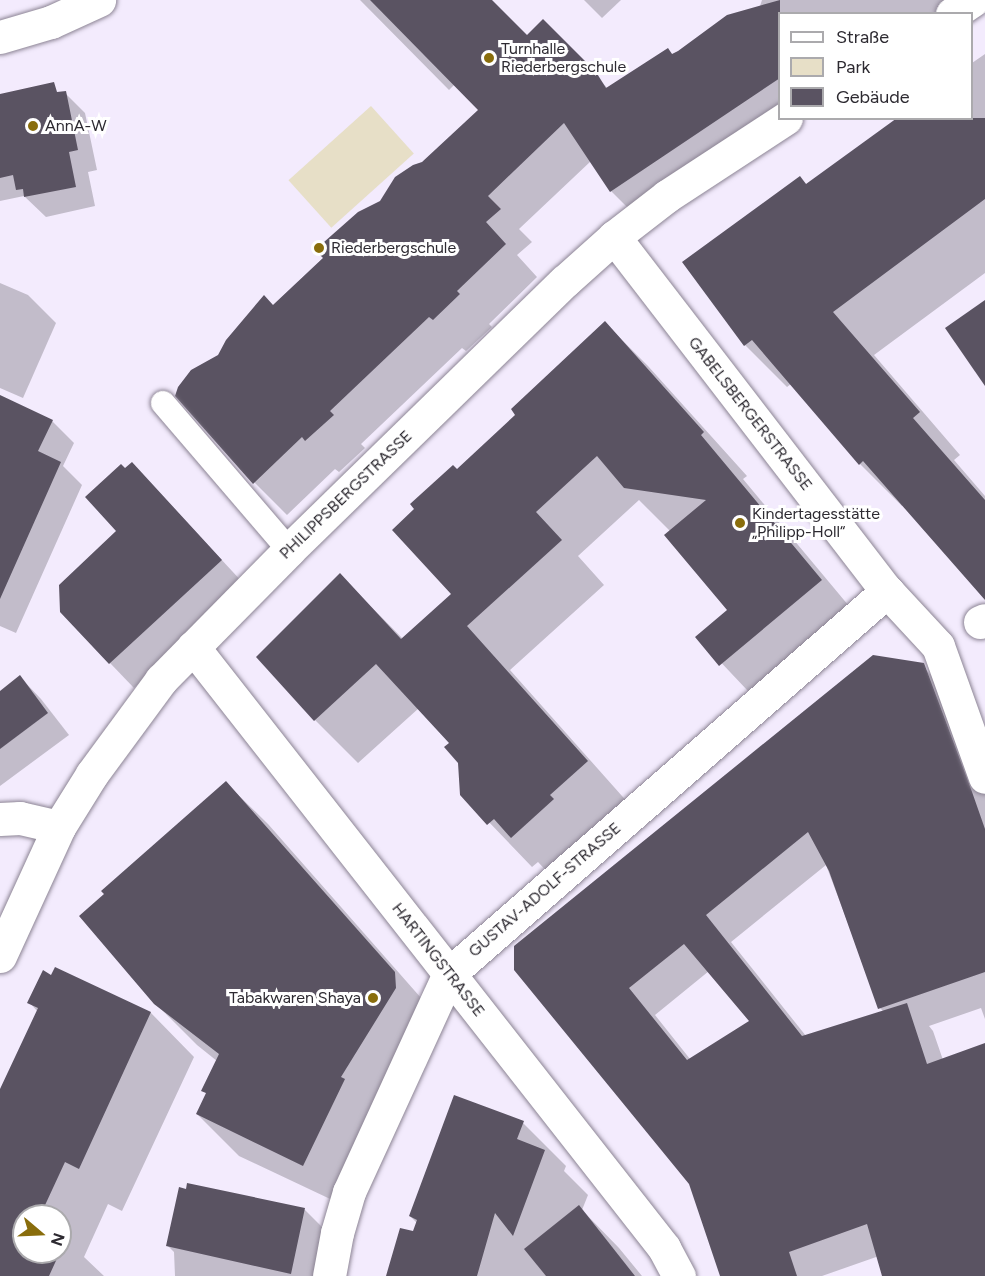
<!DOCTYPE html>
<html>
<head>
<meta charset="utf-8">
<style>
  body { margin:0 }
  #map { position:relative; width:985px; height:1276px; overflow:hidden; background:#f3ebfd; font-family:Figtree,sans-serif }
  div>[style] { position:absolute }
  .green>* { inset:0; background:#e7dfc7; transform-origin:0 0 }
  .shadow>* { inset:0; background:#0003 }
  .building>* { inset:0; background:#5a5362 }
  .roads { filter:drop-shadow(0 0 2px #8c8494) drop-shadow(0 0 2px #8c8494) }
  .lane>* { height:24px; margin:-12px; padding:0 12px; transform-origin:12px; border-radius:12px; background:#fff }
  .street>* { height:33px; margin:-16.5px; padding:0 16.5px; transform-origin:16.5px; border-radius:16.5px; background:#fff }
  .dots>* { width:16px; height:16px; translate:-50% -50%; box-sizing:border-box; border:3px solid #fff; border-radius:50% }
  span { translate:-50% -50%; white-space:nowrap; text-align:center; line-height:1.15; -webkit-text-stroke:6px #fff; paint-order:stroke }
  .poi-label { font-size:16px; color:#2d2a31 }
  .left { translate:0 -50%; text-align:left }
  .right { translate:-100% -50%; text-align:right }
  .street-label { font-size:16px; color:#2d2a31 }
  .legend { position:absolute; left:778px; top:12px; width:195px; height:108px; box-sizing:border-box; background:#fff; border:2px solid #abaaad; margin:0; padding:8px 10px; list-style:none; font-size:18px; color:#2d2a31 }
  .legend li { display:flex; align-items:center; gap:12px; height:30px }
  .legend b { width:30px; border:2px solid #abaaad }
  .north { position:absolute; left:12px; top:1204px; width:60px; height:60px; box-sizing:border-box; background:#fff; border:2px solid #abaaad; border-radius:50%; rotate:109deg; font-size:16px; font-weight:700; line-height:24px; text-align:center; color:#2d2a31 }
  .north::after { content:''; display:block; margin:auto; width:21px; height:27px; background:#896d0c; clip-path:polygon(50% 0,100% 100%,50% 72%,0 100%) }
</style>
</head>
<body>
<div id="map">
  <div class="green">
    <div style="left:371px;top:106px;width:64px;height:111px;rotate:48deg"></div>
  </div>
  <div class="shadow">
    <div style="clip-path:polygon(360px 0,491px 0,585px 96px,601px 81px,608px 89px,668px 50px,673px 55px,760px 6px,762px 0,964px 0,944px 14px,780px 14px,780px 118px,643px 223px,611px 191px,591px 161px,519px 229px,532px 242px,517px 255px,537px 277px,489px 324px,492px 327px,466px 351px,462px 348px,361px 444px,365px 448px,339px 472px,335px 469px,287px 515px,254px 482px,219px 356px,480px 110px,455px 84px,449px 90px)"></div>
    <div style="clip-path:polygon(584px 0,621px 0,602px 18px)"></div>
    <div style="clip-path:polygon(985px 54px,985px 273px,874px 355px,960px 455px,954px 460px,985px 496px,985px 595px,903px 504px,902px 506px,860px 464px,791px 384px,787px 387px,745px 345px,684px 263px,800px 178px,807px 185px,972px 118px,972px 63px)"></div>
    <div style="clip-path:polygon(65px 93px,85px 113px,97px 170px,88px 172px,95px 206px,46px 217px,24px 196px,0 201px,0 107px)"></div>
    <div style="clip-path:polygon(0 283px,28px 295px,56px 323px,23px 398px,0 388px)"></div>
    <div style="clip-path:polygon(605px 323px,648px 366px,747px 476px,743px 479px,864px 624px,764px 708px,697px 637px,729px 610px,671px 532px,639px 500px,578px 556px,604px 585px,510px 670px,630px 805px,555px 880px,538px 862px,532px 867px,462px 794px,460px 762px,451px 743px,419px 708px,358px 763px,315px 720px,340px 575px,403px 639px,453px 594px,457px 471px,517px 415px)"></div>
    <div style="clip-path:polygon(52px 421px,74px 443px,63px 466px,82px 485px,16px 633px,0 626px,0 438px)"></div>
    <div style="clip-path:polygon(125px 470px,156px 489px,245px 585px,134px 688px,110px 663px)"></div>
    <div style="clip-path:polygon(evenodd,926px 670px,952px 696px,985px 787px,985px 1019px,981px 1008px,929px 1026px,933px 1031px,943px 1060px,985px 1045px,985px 1276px,886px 1276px,879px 1256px,822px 1276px,722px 1276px,690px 1183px,516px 969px,926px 670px,826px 865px,880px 1008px,884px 1012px,806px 1036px,731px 942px,826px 865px,926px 670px,709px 971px,751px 1021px,690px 1059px,655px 1015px,709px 971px)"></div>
    <div style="clip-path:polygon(20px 677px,41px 699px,69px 735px,0 786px,0 693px)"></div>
    <div style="clip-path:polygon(226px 783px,268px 824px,436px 1015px,345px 1206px,239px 1156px,197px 1114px,207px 1094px,203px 1090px,217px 1061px,197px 1045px,155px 1003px)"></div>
    <div style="clip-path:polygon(evenodd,56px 969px,151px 1013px,194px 1057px,122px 1211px,108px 1204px,84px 1257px,104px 1276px,0 1276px,0 1094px,38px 1012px,29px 1002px,52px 977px,56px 969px,24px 1216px,60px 1216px,60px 1252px,24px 1252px,24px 1216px)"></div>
    <div style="clip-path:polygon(523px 1123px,566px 1166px,564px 1171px,588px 1195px,582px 1210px,619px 1248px,642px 1276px,387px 1276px,414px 1233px,417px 1223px,410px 1216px)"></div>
    <div style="clip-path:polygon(189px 1185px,305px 1210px,348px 1253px,343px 1276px,175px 1276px,174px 1252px,168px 1246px)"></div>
  </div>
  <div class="building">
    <div style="clip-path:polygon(370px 0,492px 0,527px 35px,543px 19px,596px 72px,606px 88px,668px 48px,672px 54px,678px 51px,727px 15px,780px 0,780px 78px,610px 192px,564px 123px,488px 196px,501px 209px,486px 222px,506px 244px,457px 291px,460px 294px,433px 320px,429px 317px,330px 411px,334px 415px,305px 441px,302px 437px,253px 484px,175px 396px,178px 387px,191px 370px,218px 355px,226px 340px,264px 295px,273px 305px,323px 258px,315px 250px,358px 212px,380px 201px,395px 177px,413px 165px,422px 162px,478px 110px)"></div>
    <div style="clip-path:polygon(54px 82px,57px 92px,66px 91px,78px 150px,69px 152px,76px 187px,24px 197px,23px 189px,16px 190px,13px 175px,0 178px,0 94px)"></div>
    <div style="clip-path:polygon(897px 118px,985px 118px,985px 199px,833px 312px,920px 412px,913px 418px,985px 500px,985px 600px,863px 461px,859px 465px,752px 340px,744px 346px,682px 262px,800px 176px,806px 184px)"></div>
    <div style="clip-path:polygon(985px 300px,985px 386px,945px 328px)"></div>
    <div style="clip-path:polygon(605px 321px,704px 432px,701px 435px,822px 580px,719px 666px,695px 637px,727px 610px,664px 535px,706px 500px,624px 488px,597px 456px,536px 512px,562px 540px,467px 626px,588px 761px,550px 795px,554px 799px,511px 838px,494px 819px,487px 825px,460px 795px,458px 763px,444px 747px,449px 743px,376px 664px,314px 721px,256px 657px,340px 573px,401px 639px,451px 594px,392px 530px,414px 509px,410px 504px,453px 465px,457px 469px,515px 415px,511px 409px)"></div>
    <div style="clip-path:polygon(0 395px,53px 420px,38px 451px,61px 462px,0 599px)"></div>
    <div style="clip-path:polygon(132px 462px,222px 560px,109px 664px,60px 612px,59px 585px,116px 531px,85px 497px,121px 464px,125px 468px)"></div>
    <div style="clip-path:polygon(evenodd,873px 655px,924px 663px,971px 789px,985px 829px,985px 972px,878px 1009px,829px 871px,808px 832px,706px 915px,802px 1036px,907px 1003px,927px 1064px,985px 1043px,985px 1276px,882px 1276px,867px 1224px,789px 1252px,797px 1276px,720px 1276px,689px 1184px,514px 970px,514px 946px,873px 655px,684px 944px,749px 1021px,687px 1060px,629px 988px,684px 944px)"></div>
    <div style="clip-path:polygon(20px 675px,48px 713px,0 749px,0 691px)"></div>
    <div style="clip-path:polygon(226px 781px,395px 972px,396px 988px,341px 1077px,345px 1079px,303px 1166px,196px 1114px,206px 1093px,201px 1091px,219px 1054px,154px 1004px,79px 916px,104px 894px,101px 891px)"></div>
    <div style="clip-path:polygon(55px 967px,151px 1012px,79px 1169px,65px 1162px,40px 1216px,24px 1216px,24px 1252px,60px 1252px,49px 1276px,0 1276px,0 1089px,38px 1008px,27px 1003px,43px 970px,51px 975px)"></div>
    <div style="clip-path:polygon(454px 1095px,524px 1121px,517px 1139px,545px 1150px,513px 1236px,495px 1213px,477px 1276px,386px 1276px,400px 1228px,413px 1231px,417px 1220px,409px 1216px)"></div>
    <div style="clip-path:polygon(187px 1183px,305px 1208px,291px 1274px,166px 1246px,179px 1187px,186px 1189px)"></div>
    <div style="clip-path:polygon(579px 1205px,635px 1276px,546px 1276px,524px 1249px)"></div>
  </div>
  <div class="roads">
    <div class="lane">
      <div style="left:163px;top:403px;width:194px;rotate:49.4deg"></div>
    </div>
    <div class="street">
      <div style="left:952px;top:14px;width:25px;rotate:-34deg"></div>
      <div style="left:0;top:37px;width:53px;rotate:-16.4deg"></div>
      <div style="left:51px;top:22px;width:53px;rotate:-24.6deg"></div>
      <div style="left:614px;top:237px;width:447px;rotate:52.4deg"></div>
      <div style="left:887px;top:591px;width:75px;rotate:47.2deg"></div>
      <div style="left:938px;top:646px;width:139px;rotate:70.3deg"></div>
      <div style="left:980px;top:622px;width:5px;rotate:-22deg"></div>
      <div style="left:193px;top:647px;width:764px;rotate:51.91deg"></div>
      <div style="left:664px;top:1248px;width:32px;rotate:62deg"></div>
      <div style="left:0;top:819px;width:20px;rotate:-3deg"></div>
      <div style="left:20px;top:818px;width:40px;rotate:13deg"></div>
      <div style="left:0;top:956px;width:142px;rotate:-65.4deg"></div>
      <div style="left:59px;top:827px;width:62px;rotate:-58.1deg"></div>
      <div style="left:92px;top:774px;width:117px;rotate:-53.7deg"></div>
      <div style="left:161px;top:680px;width:182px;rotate:-45.4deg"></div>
      <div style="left:289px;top:550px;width:385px;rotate:-44.3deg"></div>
      <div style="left:565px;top:281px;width:66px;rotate:-41.9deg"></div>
      <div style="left:614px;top:237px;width:67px;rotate:-37.7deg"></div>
      <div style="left:667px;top:196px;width:142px;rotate:-33.2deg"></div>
      <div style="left:329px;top:1276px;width:44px;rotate:-79.5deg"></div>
      <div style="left:337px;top:1233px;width:43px;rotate:-73.7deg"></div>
      <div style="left:349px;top:1192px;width:240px;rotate:-65.4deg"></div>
      <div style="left:449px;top:974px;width:582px;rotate:-41.17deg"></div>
    </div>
  </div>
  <div class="dots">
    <div style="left:489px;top:58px;background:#896d0c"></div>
    <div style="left:33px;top:126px;background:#896d0c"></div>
    <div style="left:319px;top:248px;background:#896d0c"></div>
    <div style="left:740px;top:523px;background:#896d0c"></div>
    <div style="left:373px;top:998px;background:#896d0c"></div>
  </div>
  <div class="poi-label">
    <span class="left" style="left:501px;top:58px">Turnhalle<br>Riederbergschule</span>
    <span class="left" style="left:45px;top:126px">AnnA-W</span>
    <span class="left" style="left:331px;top:248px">Riederbergschule</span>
    <span class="left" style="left:752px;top:523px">Kindertagesstätte<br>„Philipp-Holl“</span>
    <span class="right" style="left:361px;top:998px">Tabakwaren Shaya</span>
  </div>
  <div class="street-label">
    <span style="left:750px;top:414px;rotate:52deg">GABELSBERGERSTRASSE</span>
    <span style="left:346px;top:495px;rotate:-44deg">PHILIPPSBERGSTRASSE</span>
    <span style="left:545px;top:890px;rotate:-41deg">GUSTAV-ADOLF-STRASSE</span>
    <span style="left:438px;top:960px;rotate:52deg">HARTINGSTRASSE</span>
  </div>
  <ul class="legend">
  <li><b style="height:8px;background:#fff"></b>Straße</li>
  <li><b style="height:16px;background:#e7dfc7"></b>Park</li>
  <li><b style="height:16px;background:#5a5362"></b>Gebäude</li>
  </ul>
  <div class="north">N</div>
</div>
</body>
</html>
